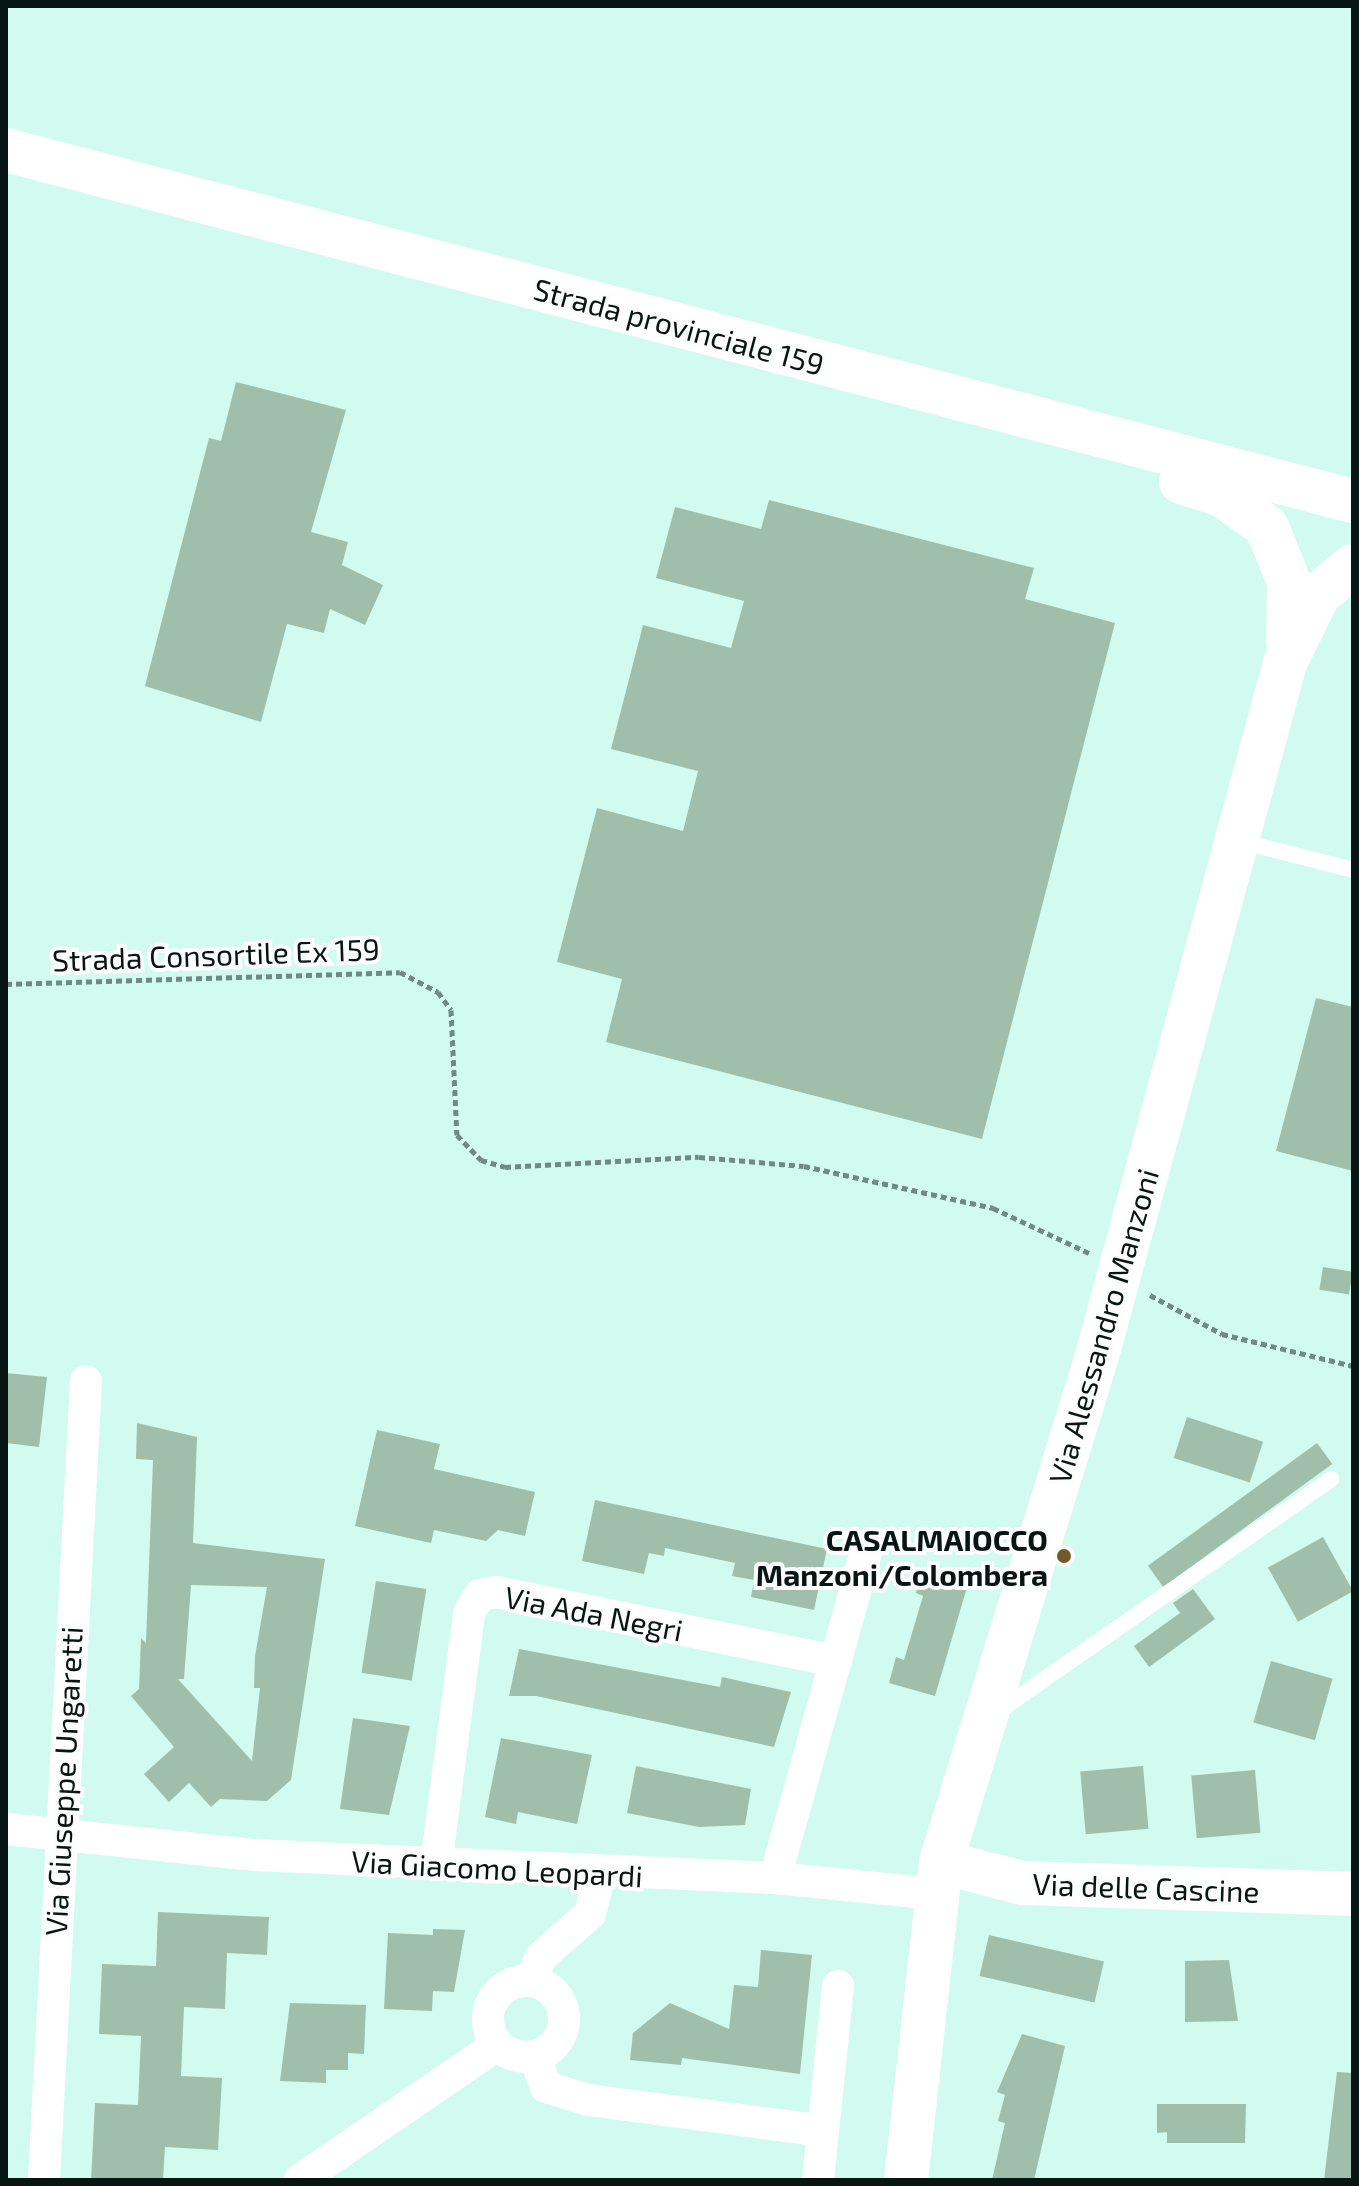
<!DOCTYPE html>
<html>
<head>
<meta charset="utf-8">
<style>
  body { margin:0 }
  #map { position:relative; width:1359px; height:2186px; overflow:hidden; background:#d2fbef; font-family:"Exo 2",sans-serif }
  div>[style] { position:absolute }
  .building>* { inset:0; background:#a0bfab; transform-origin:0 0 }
  .path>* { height:5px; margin-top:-2.5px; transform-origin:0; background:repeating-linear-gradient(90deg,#6e8a82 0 6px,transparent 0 10px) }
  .lane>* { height:16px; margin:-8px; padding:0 8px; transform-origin:8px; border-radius:8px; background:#fff }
  .street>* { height:32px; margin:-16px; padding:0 16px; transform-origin:16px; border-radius:16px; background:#fff }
  .street>.ring { margin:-16px; padding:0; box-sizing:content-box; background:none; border:32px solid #fff; border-radius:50% }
  .secondary>* { height:44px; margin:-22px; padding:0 22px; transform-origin:22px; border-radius:22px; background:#fff }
  .dots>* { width:22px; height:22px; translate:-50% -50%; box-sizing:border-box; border:4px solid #fdfdfd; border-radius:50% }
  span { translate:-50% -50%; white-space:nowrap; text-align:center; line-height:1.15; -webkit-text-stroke:8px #fdfdfd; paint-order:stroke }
  .street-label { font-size:30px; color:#071612 }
  .poi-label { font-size:30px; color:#071612; font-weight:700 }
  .right { translate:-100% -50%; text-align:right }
  .frame { position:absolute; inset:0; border:8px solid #071612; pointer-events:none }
</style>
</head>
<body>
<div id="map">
  <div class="building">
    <div style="clip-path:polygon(236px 382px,346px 410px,311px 532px,348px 542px,342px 565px,383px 585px,365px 625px,330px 609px,324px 633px,287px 624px,261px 722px,145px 686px,209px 438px,221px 441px)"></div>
    <div style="clip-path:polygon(769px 500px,1034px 568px,1025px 599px,1115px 623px,982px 1139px,606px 1042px,622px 979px,557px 962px,597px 808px,683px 831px,698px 771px,611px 749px,643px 625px,731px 648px,744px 601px,656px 578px,675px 507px,761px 529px)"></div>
    <div style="clip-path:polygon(1316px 998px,1353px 1007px,1353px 1171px,1276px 1151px)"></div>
    <div style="left:1323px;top:1267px;width:30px;height:23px;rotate:9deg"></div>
    <div style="clip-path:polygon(6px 1373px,47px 1377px,39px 1447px,6px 1443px)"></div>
    <div style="left:1187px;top:1417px;width:80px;height:43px;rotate:18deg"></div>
    <div style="clip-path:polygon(evenodd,137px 1423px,197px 1437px,193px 1543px,325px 1559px,291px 1780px,267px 1801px,220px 1799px,211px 1807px,189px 1783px,169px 1802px,144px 1774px,174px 1747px,131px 1696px,139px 1689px,141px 1638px,146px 1643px,153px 1460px,136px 1459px,137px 1423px,191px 1585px,267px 1587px,255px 1656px,254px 1688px,260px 1688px,252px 1761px,178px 1679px,184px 1679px,191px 1585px)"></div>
    <div style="clip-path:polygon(377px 1430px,440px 1444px,434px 1469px,535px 1492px,525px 1536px,498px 1530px,486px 1541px,434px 1530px,431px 1543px,355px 1526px)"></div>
    <div style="left:1317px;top:1443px;width:26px;height:209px;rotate:54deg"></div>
    <div style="clip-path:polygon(595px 1500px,827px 1549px,814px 1610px,751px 1597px,754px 1580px,732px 1576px,735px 1563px,665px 1548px,664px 1556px,649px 1553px,644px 1574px,582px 1561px)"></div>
    <div style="left:1323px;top:1537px;width:62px;height:63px;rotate:61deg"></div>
    <div style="clip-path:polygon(922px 1570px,968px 1584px,935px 1696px,889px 1683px,896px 1657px,904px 1660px,923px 1596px,916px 1593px)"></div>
    <div style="left:376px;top:1581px;width:51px;height:93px;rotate:9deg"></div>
    <div style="clip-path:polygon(1193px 1589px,1215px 1619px,1149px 1667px,1134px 1646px,1180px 1613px,1173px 1603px)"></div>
    <div style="clip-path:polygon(519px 1649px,720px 1687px,722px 1677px,791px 1692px,774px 1747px,536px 1696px,509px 1696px)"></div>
    <div style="left:1271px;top:1661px;width:64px;height:64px;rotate:16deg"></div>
    <div style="clip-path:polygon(353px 1718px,410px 1726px,389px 1815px,340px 1809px)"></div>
    <div style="clip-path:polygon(501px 1738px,592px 1755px,577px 1824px,518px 1812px,516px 1824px,485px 1817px)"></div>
    <div style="clip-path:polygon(636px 1766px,751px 1789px,745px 1825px,699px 1827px,627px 1813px)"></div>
    <div style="left:1143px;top:1766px;width:63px;height:63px;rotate:85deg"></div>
    <div style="left:1255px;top:1770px;width:63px;height:64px;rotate:85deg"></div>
    <div style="clip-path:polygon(158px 1912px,269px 1917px,267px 1955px,227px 1953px,225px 2009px,184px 2007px,181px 2076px,222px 2078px,218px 2150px,165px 2147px,163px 2180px,91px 2180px,95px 2103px,138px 2105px,141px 2036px,99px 2034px,102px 1964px,156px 1966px)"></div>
    <div style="clip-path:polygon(433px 1929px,465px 1930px,454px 1992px,433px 1991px,432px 2011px,384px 2009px,388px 1933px,433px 1935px)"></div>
    <div style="left:989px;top:1935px;width:118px;height:42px;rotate:13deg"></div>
    <div style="clip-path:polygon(761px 1950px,812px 1955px,800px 2074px,682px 2058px,681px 2065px,630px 2060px,633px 2033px,670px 2003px,729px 2029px,734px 1985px,758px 1987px)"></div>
    <div style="clip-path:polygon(1229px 1960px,1238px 2021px,1185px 2022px,1185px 1961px)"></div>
    <div style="clip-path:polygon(290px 2003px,366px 2005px,364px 2054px,348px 2053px,348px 2070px,326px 2070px,326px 2083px,280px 2081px)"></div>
    <div style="clip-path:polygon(1022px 2034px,1065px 2046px,1034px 2180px,992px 2180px,1005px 2123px,998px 2121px,1005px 2095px,997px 2092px)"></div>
    <div style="clip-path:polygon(1337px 2072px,1353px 2073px,1353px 2180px,1324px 2180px)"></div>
    <div style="clip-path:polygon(1157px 2104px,1246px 2104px,1245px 2143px,1167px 2143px,1167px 2132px,1157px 2133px)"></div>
  </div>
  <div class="path">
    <div style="left:6px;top:984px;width:394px;rotate:-1.7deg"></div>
    <div style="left:400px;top:972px;width:43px;rotate:27.8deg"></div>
    <div style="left:438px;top:992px;width:22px;rotate:54deg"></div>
    <div style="left:451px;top:1010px;width:125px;rotate:87.3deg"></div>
    <div style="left:457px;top:1135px;width:35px;rotate:46deg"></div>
    <div style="left:481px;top:1160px;width:25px;rotate:16deg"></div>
    <div style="left:505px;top:1167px;width:194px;rotate:-3deg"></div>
    <div style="left:699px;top:1157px;width:105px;rotate:4.9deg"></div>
    <div style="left:804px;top:1166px;width:194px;rotate:12.5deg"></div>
    <div style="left:993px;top:1208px;width:106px;rotate:25.1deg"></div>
    <div style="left:1150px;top:1295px;width:82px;rotate:28.4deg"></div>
    <div style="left:1222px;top:1334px;width:135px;rotate:13.7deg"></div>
  </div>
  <div class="lane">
    <div style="left:1240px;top:841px;width:117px;rotate:14.4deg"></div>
    <div style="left:996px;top:1713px;width:409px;rotate:-34.9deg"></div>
  </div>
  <div class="street">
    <div style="left:6px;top:1829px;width:248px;rotate:6deg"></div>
    <div style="left:253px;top:1855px;width:523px;rotate:2.52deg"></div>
    <div style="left:775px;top:1878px;width:160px;rotate:5.7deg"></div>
    <div style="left:436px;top:1865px;width:254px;rotate:-82.5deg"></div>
    <div style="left:469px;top:1613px;width:21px;rotate:-59deg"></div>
    <div style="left:480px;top:1595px;width:16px;rotate:-11deg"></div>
    <div style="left:496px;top:1592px;width:347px;rotate:11.5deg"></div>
    <div style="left:775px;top:1878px;width:345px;rotate:-74.4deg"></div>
    <div style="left:529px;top:1981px;width:27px;rotate:-63deg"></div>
    <div style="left:541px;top:1957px;width:65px;rotate:-41.3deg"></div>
    <div style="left:590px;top:1914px;width:41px;rotate:-76deg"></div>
    <div class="ring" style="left:488px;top:1981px;width:44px;height:44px"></div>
    <div style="left:535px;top:2057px;width:32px;rotate:70deg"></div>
    <div style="left:546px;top:2087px;width:44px;rotate:17.2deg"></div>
    <div style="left:588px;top:2100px;width:237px;rotate:7.5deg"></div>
    <div style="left:44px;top:2180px;width:800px;rotate:-86.99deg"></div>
    <div style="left:300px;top:2180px;width:239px;rotate:-34.4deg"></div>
    <div style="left:818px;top:2180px;width:195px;rotate:-84.1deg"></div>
  </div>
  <div class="secondary">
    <div style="left:6px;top:150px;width:1392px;rotate:14.61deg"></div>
    <div style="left:1181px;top:482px;width:43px;rotate:17.6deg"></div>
    <div style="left:1222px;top:495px;width:55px;rotate:35.4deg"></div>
    <div style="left:1267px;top:527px;width:59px;rotate:68.2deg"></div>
    <div style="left:1289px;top:582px;width:61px;rotate:90.9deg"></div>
    <div style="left:941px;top:1862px;width:85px;rotate:14.4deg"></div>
    <div style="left:1023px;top:1883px;width:330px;rotate:1.9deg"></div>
    <div style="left:906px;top:2180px;width:320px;rotate:-83.7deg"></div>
    <div style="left:941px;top:1862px;width:530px;rotate:-72.87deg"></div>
    <div style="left:1097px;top:1356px;width:718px;rotate:-74.82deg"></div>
    <div style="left:1285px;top:663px;width:77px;rotate:-63.8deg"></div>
    <div style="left:1319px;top:594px;width:44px;rotate:-39.5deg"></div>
  </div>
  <div class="dots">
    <div style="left:1064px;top:1556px;background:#72592a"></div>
  </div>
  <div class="street-label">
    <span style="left:679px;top:326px;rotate:15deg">Strada provinciale 159</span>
    <span style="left:216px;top:954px;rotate:-2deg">Strada Consortile Ex 159</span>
    <span style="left:1103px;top:1326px;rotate:-74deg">Via Alessandro Manzoni</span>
    <span style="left:594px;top:1613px;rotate:11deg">Via Ada Negri</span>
    <span style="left:63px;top:1781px;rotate:-87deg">Via Giuseppe Ungaretti</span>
    <span style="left:497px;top:1868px;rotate:3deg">Via Giacomo Leopardi</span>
    <span style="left:1146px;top:1887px;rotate:2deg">Via delle Cascine</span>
  </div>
  <div class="poi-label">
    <span class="right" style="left:1048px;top:1556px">CASALMAIOCCO<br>Manzoni/Colombera</span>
  </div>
  <div class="frame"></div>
</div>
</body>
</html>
